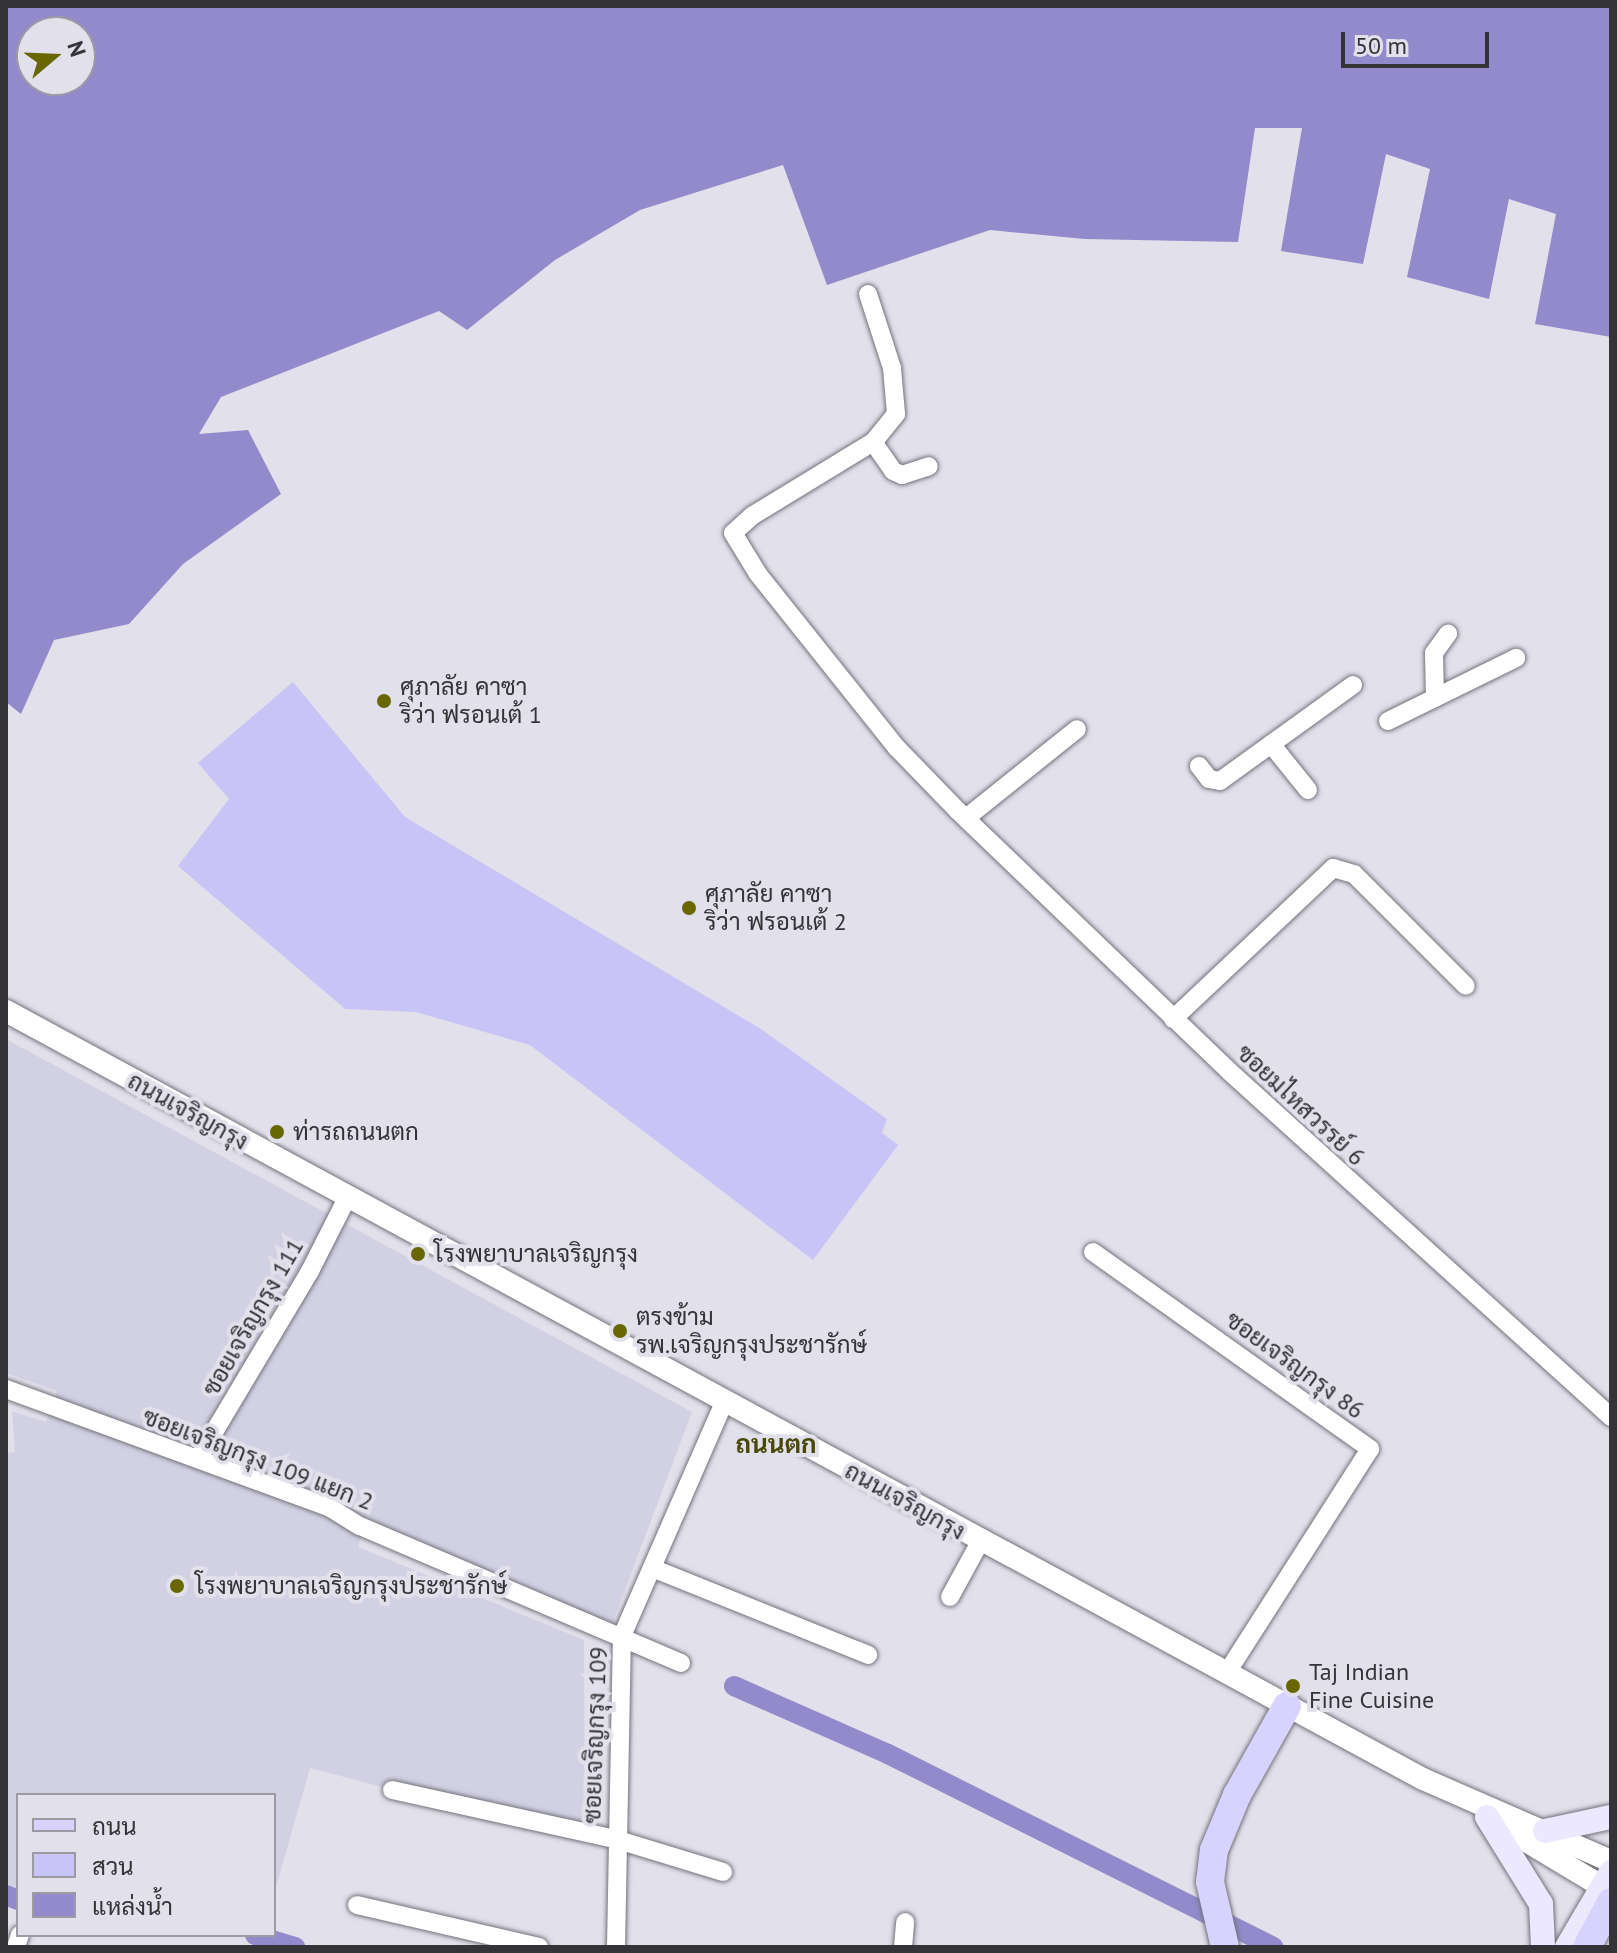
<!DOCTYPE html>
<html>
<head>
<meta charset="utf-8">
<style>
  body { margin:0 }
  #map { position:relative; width:1617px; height:1953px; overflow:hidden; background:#e1e0eb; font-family:"PT Sans",Sarabun,sans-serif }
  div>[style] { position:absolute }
  .built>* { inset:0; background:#d2d1e3 }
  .green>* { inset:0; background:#c9c4f6 }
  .water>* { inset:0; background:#928acb }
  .canal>* { height:20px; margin:-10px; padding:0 10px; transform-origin:10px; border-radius:10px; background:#928acb }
  .roads { filter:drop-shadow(0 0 2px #73737c) drop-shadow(0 0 2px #73737c) }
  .minor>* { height:18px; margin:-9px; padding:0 9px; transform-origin:9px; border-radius:9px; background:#fff }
  .tertiary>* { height:22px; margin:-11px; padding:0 11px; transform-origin:11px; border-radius:11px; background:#fff }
  .secondary>* { height:24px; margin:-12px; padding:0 12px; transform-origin:12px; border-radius:12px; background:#ece9ff }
  .primary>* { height:28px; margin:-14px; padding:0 14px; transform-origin:14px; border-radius:14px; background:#d8d3fe }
  .dots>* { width:22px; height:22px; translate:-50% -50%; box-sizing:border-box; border:4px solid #e1e0eb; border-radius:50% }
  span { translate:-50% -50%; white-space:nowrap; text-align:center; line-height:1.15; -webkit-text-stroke:8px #e1e0eb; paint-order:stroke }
  .poi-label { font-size:24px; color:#343438 }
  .left { translate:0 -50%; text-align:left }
  .street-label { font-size:24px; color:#343438 }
  .neighbourhood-label { font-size:26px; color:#494808; font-weight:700 }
  .frame { position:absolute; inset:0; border:8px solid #343438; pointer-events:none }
  .legend { position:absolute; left:16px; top:1793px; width:260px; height:144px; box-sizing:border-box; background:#e1e0eb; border:2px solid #9c9ba3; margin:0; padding:10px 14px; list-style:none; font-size:24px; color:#343438 }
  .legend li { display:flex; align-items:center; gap:16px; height:40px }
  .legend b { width:40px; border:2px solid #9c9ba3 }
  .north { position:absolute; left:16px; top:16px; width:80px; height:80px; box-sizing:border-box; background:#e1e0eb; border:2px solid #9c9ba3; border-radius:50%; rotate:71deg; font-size:22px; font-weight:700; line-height:32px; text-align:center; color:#343438 }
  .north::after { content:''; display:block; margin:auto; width:28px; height:36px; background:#686700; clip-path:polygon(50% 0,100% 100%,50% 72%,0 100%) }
  .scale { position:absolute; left:1341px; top:32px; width:148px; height:36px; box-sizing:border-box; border:4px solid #343438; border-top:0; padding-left:10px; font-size:24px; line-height:28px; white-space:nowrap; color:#343438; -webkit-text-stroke:6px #e1e0eb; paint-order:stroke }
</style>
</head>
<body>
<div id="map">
  <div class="built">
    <div style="clip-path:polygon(6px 1039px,692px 1412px,612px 1624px,368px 1519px,358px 1547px,584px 1640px,585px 1840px,310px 1768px,274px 1894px,274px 1795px,18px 1795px,18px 1889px,6px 1884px,6px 1453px,15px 1452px,12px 1411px,46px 1422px,57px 1391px,6px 1373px)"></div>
  </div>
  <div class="green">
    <div style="clip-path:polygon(293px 682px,405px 817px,761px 1029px,887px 1119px,882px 1133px,898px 1145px,813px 1260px,530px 1045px,416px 1012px,345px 1009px,178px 866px,229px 799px,198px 763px)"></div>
  </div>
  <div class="water">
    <div style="clip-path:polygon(evenodd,6px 6px,1611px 6px,1611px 337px,1535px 324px,1556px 214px,1509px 199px,1489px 299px,1407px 277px,1430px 169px,1386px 154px,1363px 264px,1281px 251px,1302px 128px,1255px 128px,1238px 242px,1085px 239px,990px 230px,827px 285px,783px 165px,640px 210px,555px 260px,467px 330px,439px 311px,221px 397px,199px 434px,248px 430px,281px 494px,183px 564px,129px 624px,54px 640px,21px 714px,6px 702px,6px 6px,32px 32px,80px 32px,80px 80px,32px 80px,32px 32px)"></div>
  </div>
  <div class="canal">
    <div style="left:734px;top:1686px;width:168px;rotate:23.8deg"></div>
    <div style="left:888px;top:1754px;width:431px;rotate:26.6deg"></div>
    <div style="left:6px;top:1895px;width:13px;rotate:23deg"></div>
    <div style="left:255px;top:1935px;width:42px;rotate:16.7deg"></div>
  </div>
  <div class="roads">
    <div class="minor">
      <div style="left:868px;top:294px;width:78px;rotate:72deg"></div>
      <div style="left:892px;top:368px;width:46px;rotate:85deg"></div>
      <div style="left:896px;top:414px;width:36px;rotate:129deg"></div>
      <div style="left:873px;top:442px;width:142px;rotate:148.6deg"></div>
      <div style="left:752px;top:516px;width:25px;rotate:138deg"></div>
      <div style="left:733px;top:533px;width:48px;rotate:58.6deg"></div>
      <div style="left:758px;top:574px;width:223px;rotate:51.4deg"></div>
      <div style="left:897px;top:748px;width:86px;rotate:45.9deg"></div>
      <div style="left:957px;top:810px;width:378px;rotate:43.8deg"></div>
      <div style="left:1230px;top:1072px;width:514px;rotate:42.16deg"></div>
      <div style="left:873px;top:442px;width:35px;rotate:55deg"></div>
      <div style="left:893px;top:471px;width:10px;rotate:24deg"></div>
      <div style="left:902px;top:475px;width:28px;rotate:-18deg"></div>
      <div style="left:1435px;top:698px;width:45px;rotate:-91.3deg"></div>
      <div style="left:1434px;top:653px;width:24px;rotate:-54deg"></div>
      <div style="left:1388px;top:721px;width:143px;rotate:-26.2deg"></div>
      <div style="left:1271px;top:744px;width:59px;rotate:51.2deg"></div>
      <div style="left:1199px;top:766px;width:16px;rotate:52deg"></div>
      <div style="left:1209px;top:779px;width:11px;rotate:10deg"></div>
      <div style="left:1220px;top:781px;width:164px;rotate:-35.8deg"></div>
      <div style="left:966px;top:818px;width:142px;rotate:-38.7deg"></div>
      <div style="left:1173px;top:1019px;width:220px;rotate:-43.3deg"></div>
      <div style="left:1333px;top:868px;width:22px;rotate:16deg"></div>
      <div style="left:1354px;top:874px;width:158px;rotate:45deg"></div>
      <div style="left:1093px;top:1252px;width:340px;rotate:35.4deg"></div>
      <div style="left:1370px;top:1449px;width:266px;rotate:122.6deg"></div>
      <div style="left:6px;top:1389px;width:344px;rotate:20.1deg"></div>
      <div style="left:329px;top:1507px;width:36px;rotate:32deg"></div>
      <div style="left:360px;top:1526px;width:349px;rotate:23.1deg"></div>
      <div style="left:198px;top:1459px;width:219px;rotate:-59.2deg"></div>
      <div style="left:310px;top:1271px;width:82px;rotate:-63.1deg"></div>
      <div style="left:652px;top:1568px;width:233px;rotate:21.9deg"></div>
      <div style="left:950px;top:1597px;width:63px;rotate:-61.4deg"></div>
      <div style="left:392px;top:1790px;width:228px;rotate:12.4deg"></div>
      <div style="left:615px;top:1839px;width:113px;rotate:17deg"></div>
      <div style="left:357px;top:1905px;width:187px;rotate:13deg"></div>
      <div style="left:16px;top:1947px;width:13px;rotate:-72deg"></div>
      <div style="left:616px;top:1947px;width:311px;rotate:-88.9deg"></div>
      <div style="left:622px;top:1636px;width:254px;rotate:-66.4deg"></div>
      <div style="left:903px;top:1947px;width:25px;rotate:-85deg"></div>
    </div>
    <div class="tertiary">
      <div style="left:6px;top:1011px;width:1612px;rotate:28.46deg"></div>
      <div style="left:1423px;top:1779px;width:205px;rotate:23.6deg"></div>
      <div style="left:1488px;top:1818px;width:134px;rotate:31deg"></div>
    </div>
    <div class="secondary">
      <div style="left:1487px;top:1817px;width:102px;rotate:58.2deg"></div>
      <div style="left:1541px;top:1904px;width:43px;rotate:87.3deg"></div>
      <div style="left:1545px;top:1831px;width:67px;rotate:-12deg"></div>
      <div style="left:1567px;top:1947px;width:87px;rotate:-59.6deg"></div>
    </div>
    <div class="primary">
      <div style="left:1225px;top:1947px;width:67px;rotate:-103deg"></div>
      <div style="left:1210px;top:1882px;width:32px;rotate:-83deg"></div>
      <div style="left:1214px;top:1850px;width:60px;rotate:-67.3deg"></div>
      <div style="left:1237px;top:1795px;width:102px;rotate:-60.7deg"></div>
      <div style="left:1587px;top:1947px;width:51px;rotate:-61.9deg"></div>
    </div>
  </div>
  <div class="dots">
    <div style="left:384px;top:701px;background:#686700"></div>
    <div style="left:689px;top:908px;background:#686700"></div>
    <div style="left:277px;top:1132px;background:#686700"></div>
    <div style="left:418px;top:1254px;background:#686700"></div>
    <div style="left:620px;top:1331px;background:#686700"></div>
    <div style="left:177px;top:1586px;background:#686700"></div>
    <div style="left:1293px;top:1686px;background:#686700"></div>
  </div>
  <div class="poi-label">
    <span class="left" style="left:400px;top:701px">ศุภาลัย คาซา<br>ริว่า ฟรอนเต้ 1</span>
    <span class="left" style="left:705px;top:908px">ศุภาลัย คาซา<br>ริว่า ฟรอนเต้ 2</span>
    <span class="left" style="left:293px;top:1132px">ท่ารถถนนตก</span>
    <span class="left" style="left:434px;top:1254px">โรงพยาบาลเจริญกรุง</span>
    <span class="left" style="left:636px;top:1331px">ตรงข้าม<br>รพ.เจริญกรุงประชารักษ์</span>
    <span class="left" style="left:195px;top:1586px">โรงพยาบาลเจริญกรุงประชารักษ์</span>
    <span class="left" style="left:1309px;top:1686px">Taj Indian<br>Fine Cuisine</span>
  </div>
  <div class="street-label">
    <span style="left:1301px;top:1105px;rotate:43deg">ซอยมไหสวรรย์ 6</span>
    <span style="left:188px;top:1111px;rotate:29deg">ถนนเจริญกรุง</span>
    <span style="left:253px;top:1317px;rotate:-60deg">ซอยเจริญกรุง 111</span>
    <span style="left:1295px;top:1365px;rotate:36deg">ซอยเจริญกรุง 86</span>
    <span style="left:258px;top:1459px;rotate:21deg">ซอยเจริญกรุง 109 แยก 2</span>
    <span style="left:905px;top:1501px;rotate:29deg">ถนนเจริญกรุง</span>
    <span style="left:595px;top:1735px;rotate:-88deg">ซอยเจริญกรุง 109</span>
  </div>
  <div class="neighbourhood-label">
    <span style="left:776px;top:1444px">ถนนตก</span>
  </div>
  <div class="frame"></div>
  <ul class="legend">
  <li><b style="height:10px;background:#d8d3fe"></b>ถนน</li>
  <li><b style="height:22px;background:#c9c4f6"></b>สวน</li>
  <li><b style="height:22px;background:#928acb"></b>แหล่งน้ำ</li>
  </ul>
  <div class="north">N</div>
  <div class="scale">50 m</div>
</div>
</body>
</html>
